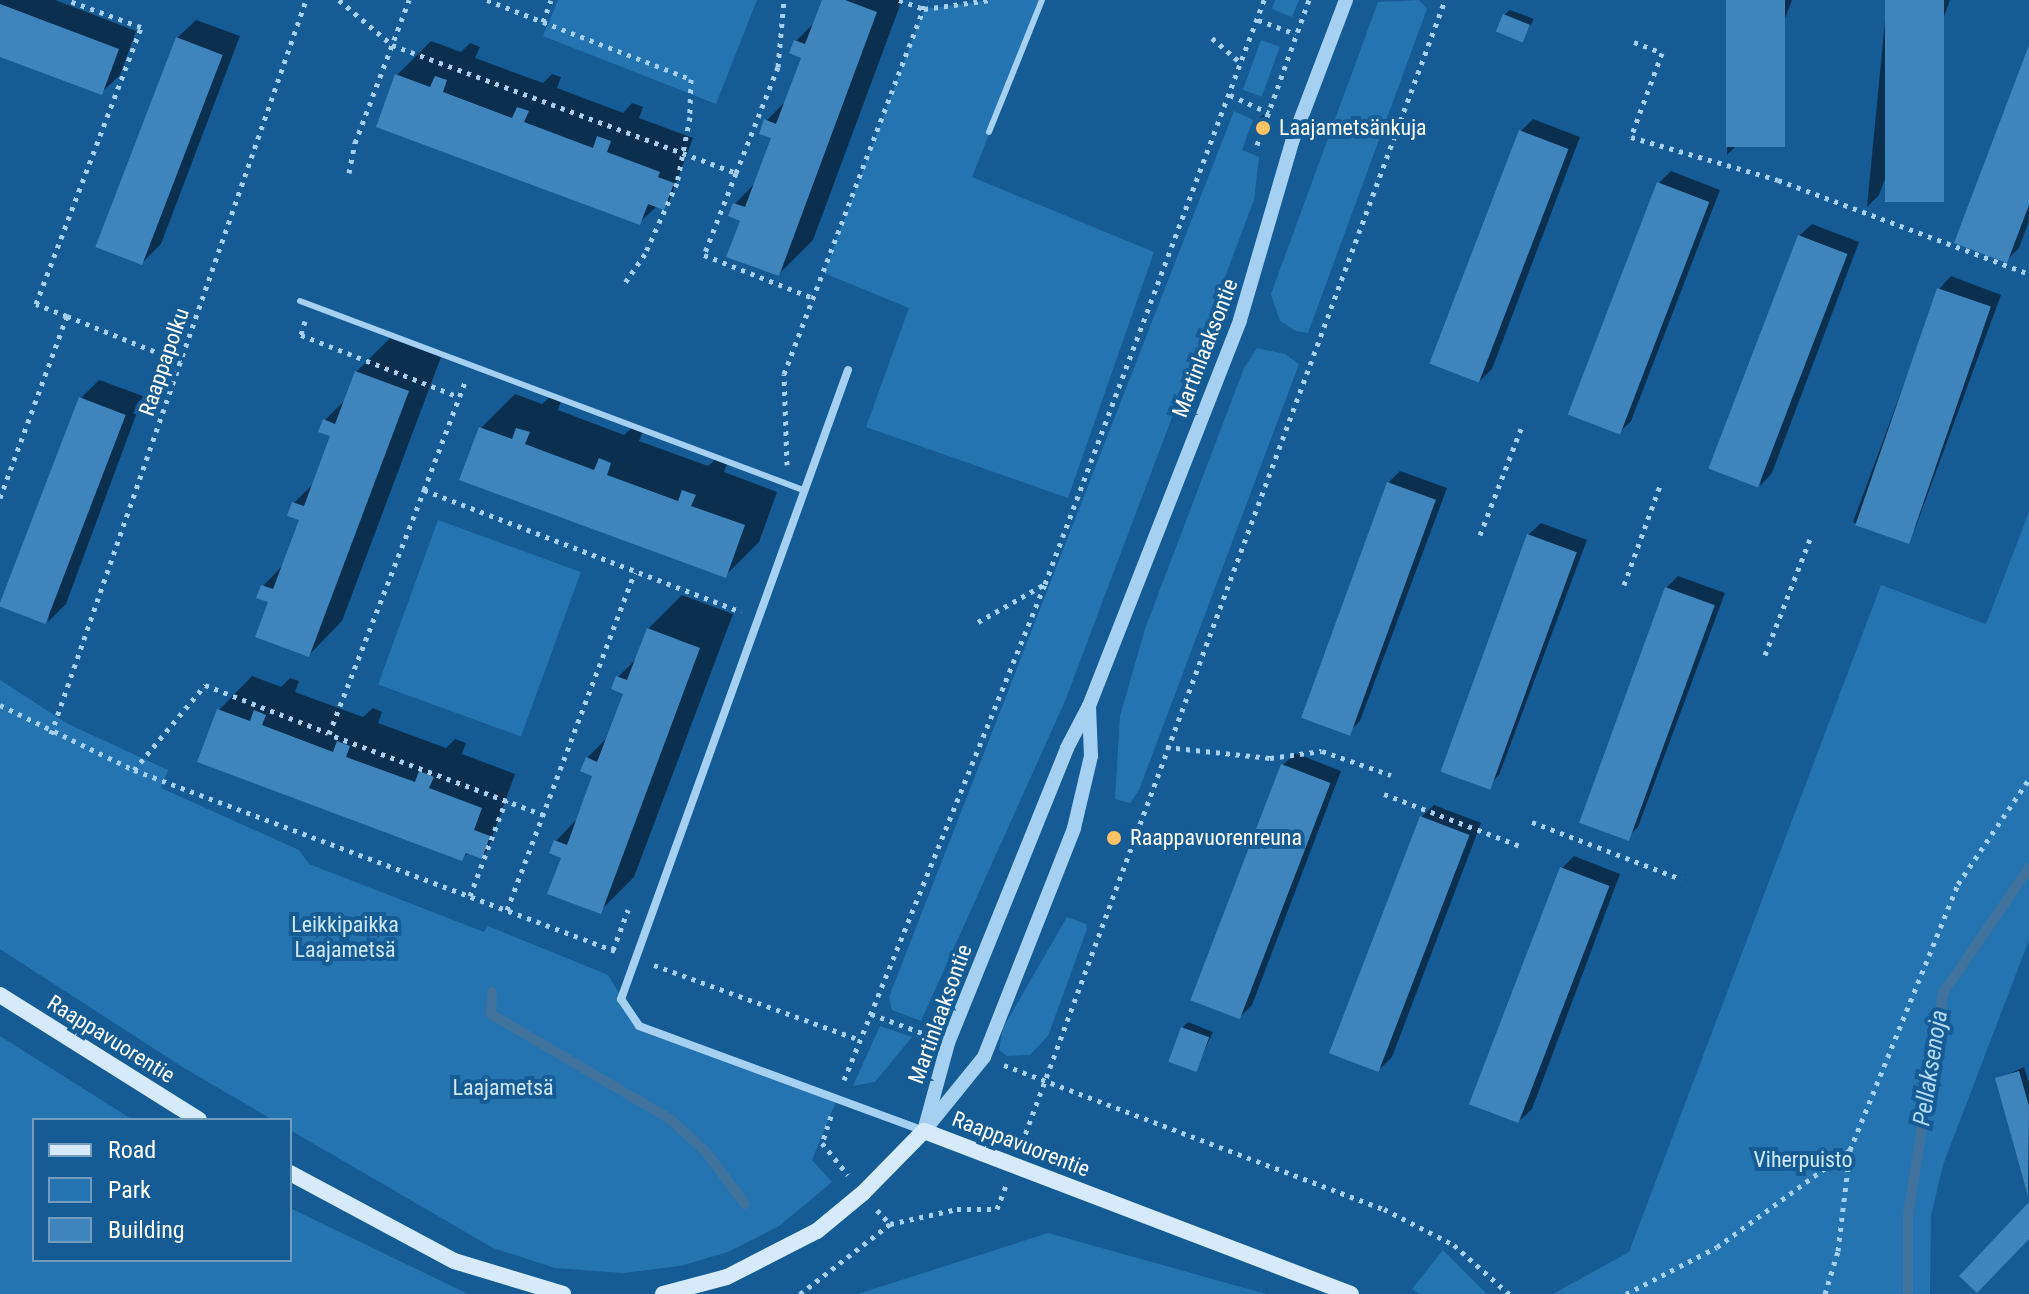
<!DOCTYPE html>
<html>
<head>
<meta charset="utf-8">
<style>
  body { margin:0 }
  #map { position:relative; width:2029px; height:1294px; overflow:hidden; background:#155b95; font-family:"Roboto Condensed",sans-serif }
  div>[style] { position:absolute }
  .green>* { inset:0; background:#2574b2; transform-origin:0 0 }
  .shadow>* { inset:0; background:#0007 }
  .stream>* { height:10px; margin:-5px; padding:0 5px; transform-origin:5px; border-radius:5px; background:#42739d }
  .building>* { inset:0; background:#3e85bd; transform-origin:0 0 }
  .path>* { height:5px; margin-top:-2.5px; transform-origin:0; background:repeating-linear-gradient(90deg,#a6d0f2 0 4px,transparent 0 10px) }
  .service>* { height:6px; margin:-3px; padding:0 3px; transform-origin:3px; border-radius:3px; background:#a6d0f2 }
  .minor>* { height:8px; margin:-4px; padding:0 4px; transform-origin:4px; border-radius:4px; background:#a6d0f2 }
  .tertiary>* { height:14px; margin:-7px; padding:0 7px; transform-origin:7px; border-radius:7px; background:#a6d0f2 }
  .secondary>* { height:16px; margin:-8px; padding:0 8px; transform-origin:8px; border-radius:8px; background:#d5eafc }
  .dots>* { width:22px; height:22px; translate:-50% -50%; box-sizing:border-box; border:4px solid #155b95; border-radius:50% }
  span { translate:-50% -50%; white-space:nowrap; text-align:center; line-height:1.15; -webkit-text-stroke:8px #155b95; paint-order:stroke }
  .poi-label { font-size:22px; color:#fff }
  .left { translate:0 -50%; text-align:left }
  .street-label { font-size:22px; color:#fff }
  .park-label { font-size:22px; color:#cde8fc }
  .water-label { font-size:24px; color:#b2daf8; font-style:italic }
  .legend { position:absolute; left:32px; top:1118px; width:260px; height:144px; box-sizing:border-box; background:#155b95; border:2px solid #739dbf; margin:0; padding:10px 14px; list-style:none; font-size:24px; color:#fff }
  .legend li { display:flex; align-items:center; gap:16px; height:40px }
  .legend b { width:40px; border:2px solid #739dbf }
</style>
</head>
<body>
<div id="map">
  <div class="green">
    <div style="clip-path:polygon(558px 0,757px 0,716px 104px,543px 36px)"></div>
    <div style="clip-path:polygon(990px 0,1042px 0,972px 177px,1154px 252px,1068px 498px,866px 427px,909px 308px,824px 273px,924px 9px)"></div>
    <div style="clip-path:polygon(1275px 0,1299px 0,1292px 17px,1272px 9px)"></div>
    <div style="clip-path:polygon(1419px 0,1427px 9px,1308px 333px,1296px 331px,1280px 321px,1271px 294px,1378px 2px)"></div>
    <div style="left:1261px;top:40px;width:20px;height:53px;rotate:20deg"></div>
    <div style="clip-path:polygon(1234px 111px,1253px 120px,1242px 150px,1259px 157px,1254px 200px,1065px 701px,921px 1021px,892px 1010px,889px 997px)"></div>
    <div style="clip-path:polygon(1257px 348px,1285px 354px,1299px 364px,1139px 790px,1130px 803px,1115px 799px,1120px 716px,1145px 629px,1244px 368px)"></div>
    <div style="clip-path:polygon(2029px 512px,2029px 940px,1943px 1165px,1931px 1216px,1930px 1294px,1553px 1294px,1629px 1252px,1881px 585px,1986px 624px)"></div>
    <div style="left:438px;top:520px;width:152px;height:175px;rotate:20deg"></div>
    <div style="clip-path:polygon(0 680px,68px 724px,168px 770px,161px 788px,299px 850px,309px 864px,484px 932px,488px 926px,608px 975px,639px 1026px,837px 1099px,812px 1160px,832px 1182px,779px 1226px,728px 1252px,680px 1266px,623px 1273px,555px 1268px,493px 1248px,290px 1130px,290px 1120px,273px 1120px,184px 1068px,0 949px)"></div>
    <div style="clip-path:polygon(1067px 917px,1086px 924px,1087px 929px,1048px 1036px,1030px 1055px,1007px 1056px,999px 1050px,1003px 1028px)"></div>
    <div style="clip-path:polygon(880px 1026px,912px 1037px,875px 1082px,853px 1086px)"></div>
    <div style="clip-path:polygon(0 1036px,133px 1120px,34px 1120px,34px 1260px,290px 1260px,290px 1208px,468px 1294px,0 1294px)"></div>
    <div style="clip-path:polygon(1048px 1233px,1266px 1294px,858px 1294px)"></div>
    <div style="clip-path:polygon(1443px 1250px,1487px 1294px,1419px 1294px,1412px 1289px)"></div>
  </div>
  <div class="shadow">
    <div style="clip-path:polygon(0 0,55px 0,136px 31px,120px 75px,101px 93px,0 55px)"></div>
    <div style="clip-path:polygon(824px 0,902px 0,813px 240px,779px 274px,735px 204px,757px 181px,773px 137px,766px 121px,788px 99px,804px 56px,796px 41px,816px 21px)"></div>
    <div style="clip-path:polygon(1728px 0,1792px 0,1739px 143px,1727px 155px)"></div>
    <div style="clip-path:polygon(1887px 0,1950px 0,1879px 195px,1867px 207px)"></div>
    <div style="clip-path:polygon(1510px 10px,1534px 19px,1522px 40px,1504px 15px)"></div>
    <div style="clip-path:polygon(196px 20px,240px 36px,161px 244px,142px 263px,177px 38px)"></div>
    <div style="clip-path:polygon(431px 41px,461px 52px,470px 43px,480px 47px,475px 58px,543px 83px,552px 74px,561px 77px,557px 88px,623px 113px,632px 103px,643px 107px,639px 118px,693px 138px,669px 202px,664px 208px,657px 206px,640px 222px,397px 75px)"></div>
    <div style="clip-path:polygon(2029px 50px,2029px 221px,2019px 248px,2006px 261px)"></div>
    <div style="clip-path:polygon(1264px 114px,1263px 126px,1257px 131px,1258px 119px)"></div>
    <div style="clip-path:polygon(1533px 119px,1580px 137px,1492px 369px,1480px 381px,1521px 131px)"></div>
    <div style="clip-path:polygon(1671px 171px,1720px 190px,1631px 421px,1619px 433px,1659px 183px)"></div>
    <div style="clip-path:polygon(1812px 224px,1859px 242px,1772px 473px,1760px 486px,1799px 236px)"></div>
    <div style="clip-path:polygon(1951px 276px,2001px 295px,1915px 529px,1903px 541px,1853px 522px,1939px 289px)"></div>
    <div style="clip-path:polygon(390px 338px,441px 357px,342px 621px,309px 655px,263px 586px,284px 564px,301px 518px,294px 503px,315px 482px,333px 435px,325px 420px,347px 398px,356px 372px)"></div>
    <div style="clip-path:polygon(99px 380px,143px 396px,66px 604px,48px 622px,81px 398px)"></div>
    <div style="clip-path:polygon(515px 394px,542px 404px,552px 395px,562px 398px,558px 410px,624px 435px,634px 426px,644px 429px,639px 441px,708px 466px,718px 457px,728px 461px,724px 472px,777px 492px,759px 542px,725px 576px,481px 428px)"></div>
    <div style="clip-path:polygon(1400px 471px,1447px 488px,1360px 721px,1347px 734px,1388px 483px)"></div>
    <div style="clip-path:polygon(1541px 523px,1587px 540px,1499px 775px,1487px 787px,1528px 535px)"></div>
    <div style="clip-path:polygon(1678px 576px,1725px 593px,1638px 827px,1626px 839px,1666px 588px)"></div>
    <div style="clip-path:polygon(682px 595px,733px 614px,634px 877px,600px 911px,556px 841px,578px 818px,595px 775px,587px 758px,609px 736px,625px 692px,618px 677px,638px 657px,648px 629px)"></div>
    <div style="clip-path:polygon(252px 676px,281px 687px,290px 678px,299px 681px,295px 692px,363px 717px,373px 708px,382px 712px,378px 723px,446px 748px,455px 739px,466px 743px,462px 754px,515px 774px,487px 851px,481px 857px,469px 852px,462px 859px,219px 710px)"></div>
    <div style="clip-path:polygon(1295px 753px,1341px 771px,1252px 1005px,1240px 1017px,1283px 765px)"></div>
    <div style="clip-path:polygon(1434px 805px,1481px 823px,1392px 1057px,1380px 1069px,1421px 817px)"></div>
    <div style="clip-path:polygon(1574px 856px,1620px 874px,1532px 1109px,1519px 1121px,1562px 868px)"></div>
    <div style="clip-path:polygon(1188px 1022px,1213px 1032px,1196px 1069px,1182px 1028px)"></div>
    <div style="clip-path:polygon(2024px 1067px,2029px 1083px,2029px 1192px,1997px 1079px)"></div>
  </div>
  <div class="stream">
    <div style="left:492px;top:992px;width:22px;rotate:93deg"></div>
    <div style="left:491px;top:1014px;width:208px;rotate:30.4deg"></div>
    <div style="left:670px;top:1119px;width:49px;rotate:42.5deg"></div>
    <div style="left:706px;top:1152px;width:65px;rotate:53.1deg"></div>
    <div style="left:1908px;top:1294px;width:78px;rotate:-90deg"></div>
    <div style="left:1908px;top:1216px;width:226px;rotate:-81.1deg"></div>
    <div style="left:1943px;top:993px;width:152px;rotate:-55.5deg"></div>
  </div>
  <div class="building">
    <div style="clip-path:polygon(822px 0,845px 0,877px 12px,779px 276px,726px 257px,740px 221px,728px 216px,733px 203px,745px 207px,771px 138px,759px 134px,764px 119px,776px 124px,801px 58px,789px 53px,794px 40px,805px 44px)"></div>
    <div style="left:1726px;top:0;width:59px;height:147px"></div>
    <div style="left:1885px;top:0;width:59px;height:202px"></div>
    <div style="clip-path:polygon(0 4px,119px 49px,102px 95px,0 57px)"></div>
    <div style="left:1503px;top:14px;width:29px;height:19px;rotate:22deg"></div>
    <div style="left:176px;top:37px;width:50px;height:225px;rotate:21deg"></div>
    <div style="clip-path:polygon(2029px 45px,2029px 205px,2007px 263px,1954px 243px)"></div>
    <div style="clip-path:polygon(395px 74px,430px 87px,435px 76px,447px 80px,443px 92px,512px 118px,517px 107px,529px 111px,524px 122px,593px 148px,597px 136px,611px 141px,607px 152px,660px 172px,658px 177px,674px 183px,664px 210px,648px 204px,640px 225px,376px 127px)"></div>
    <div style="clip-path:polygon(1257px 118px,1262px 120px,1258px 134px,1252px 132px)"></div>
    <div style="left:1519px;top:130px;width:53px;height:250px;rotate:21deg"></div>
    <div style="left:1657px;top:182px;width:56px;height:249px;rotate:21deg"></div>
    <div style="left:1798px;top:235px;width:53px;height:250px;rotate:21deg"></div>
    <div style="left:1937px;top:288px;width:57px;height:251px;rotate:19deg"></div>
    <div style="clip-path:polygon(355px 371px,409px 391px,309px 657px,255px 637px,268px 602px,256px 598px,261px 585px,273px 589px,299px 520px,287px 516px,292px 502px,304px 506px,330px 436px,318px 432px,323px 419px,335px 424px)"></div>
    <div style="left:79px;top:397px;width:50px;height:224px;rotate:21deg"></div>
    <div style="clip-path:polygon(479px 427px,512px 439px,516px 428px,530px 432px,525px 444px,594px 470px,599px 458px,611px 463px,607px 475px,678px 501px,682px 490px,696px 495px,691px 506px,745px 525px,726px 578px,459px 480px)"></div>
    <div style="left:1387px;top:482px;width:52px;height:251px;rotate:20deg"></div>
    <div style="left:1527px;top:534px;width:53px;height:253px;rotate:20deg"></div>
    <div style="left:1665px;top:587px;width:53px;height:251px;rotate:20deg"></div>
    <div style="clip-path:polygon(647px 628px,700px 648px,601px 914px,547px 894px,561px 858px,549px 853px,554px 840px,567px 845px,592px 776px,580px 771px,586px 757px,597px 762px,623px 694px,611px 689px,616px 676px,627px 680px)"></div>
    <div style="clip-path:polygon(217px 709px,250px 721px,254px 710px,266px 715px,262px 725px,333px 752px,337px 741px,350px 746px,346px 757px,415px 782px,419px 771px,434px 777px,429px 788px,482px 808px,474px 830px,490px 836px,482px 859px,466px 853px,462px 861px,197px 762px)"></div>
    <div style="left:1281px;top:764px;width:53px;height:253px;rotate:21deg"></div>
    <div style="left:1420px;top:816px;width:53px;height:254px;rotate:21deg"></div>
    <div style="left:1560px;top:867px;width:53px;height:254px;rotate:21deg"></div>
    <div style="left:1181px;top:1027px;width:30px;height:37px;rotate:20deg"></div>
    <div style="clip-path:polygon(2019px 1071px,2029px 1106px,2028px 1196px,1995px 1078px)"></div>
    <div style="clip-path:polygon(2029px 1202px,2029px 1239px,1977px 1293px,1959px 1276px)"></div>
  </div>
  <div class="path">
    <div style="left:339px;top:0;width:70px;rotate:40.3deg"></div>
    <div style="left:392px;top:45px;width:367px;rotate:20.4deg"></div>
    <div style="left:736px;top:173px;width:114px;rotate:-68.4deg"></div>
    <div style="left:778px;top:67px;width:67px;rotate:-84.9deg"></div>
    <div style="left:487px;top:0;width:60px;rotate:21.4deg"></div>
    <div style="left:543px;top:22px;width:23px;rotate:-70deg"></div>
    <div style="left:899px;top:0;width:27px;rotate:20deg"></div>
    <div style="left:924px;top:9px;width:67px;rotate:-7.8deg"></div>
    <div style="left:1258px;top:20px;width:40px;rotate:20.2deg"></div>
    <div style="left:543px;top:22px;width:159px;rotate:21.1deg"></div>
    <div style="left:691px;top:79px;width:38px;rotate:92deg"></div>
    <div style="left:690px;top:117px;width:67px;rotate:101.1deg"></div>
    <div style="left:677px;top:183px;width:78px;rotate:114.3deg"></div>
    <div style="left:645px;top:254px;width:38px;rotate:125deg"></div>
    <div style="left:1212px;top:38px;width:38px;rotate:41deg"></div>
    <div style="left:1634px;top:42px;width:30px;rotate:21deg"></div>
    <div style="left:1662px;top:53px;width:90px;rotate:110.3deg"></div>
    <div style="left:1631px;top:137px;width:153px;rotate:16.3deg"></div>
    <div style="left:1778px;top:180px;width:268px;rotate:20.5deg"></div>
    <div style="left:1230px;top:95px;width:43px;rotate:24.8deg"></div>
    <div style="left:1257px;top:145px;width:154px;rotate:-70.3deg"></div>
    <div style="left:349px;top:173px;width:31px;rotate:-79deg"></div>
    <div style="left:355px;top:143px;width:153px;rotate:-69.3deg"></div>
    <div style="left:736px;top:173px;width:88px;rotate:111.3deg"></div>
    <div style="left:704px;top:255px;width:117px;rotate:21.5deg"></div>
    <div style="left:67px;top:316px;width:123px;rotate:22deg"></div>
    <div style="left:305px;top:321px;width:15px;rotate:106deg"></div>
    <div style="left:301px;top:335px;width:170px;rotate:21.4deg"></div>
    <div style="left:787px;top:465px;width:91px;rotate:-91.9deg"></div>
    <div style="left:784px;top:374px;width:400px;rotate:-69.1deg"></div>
    <div style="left:424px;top:490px;width:116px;rotate:-69.2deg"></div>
    <div style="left:0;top:498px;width:194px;rotate:-69.8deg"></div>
    <div style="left:67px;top:316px;width:33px;rotate:-159deg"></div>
    <div style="left:36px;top:304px;width:296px;rotate:-69.2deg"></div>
    <div style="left:141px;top:27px;width:79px;rotate:-160deg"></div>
    <div style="left:1480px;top:535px;width:114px;rotate:-68.9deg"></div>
    <div style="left:1624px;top:585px;width:109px;rotate:-70.1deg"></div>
    <div style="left:978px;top:622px;width:77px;rotate:-29.6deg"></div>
    <div style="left:1765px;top:655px;width:124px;rotate:-68.8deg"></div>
    <div style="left:0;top:705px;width:149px;rotate:25.9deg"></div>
    <div style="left:134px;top:770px;width:514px;rotate:20.62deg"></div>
    <div style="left:51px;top:734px;width:777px;rotate:-70.84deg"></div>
    <div style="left:1166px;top:747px;width:105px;rotate:6deg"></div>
    <div style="left:1270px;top:758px;width:52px;rotate:-7.7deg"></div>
    <div style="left:1322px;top:751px;width:73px;rotate:19.2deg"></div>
    <div style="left:134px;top:770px;width:111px;rotate:-50.1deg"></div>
    <div style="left:205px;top:685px;width:132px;rotate:21.3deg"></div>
    <div style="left:1384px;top:794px;width:149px;rotate:20.9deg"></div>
    <div style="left:544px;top:815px;width:230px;rotate:-159.4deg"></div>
    <div style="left:329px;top:734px;width:262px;rotate:-68.7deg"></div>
    <div style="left:424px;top:490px;width:340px;rotate:21deg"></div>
    <div style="left:1532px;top:822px;width:160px;rotate:20.9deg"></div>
    <div style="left:470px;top:896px;width:103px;rotate:-69.4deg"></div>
    <div style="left:507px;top:910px;width:361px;rotate:-69.3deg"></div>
    <div style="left:613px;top:950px;width:43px;rotate:-69.4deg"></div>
    <div style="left:654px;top:965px;width:219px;rotate:20deg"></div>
    <div style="left:871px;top:1014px;width:61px;rotate:20.2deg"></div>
    <div style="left:1004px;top:1065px;width:406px;rotate:20.8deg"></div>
    <div style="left:1384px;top:1209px;width:79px;rotate:27.2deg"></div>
    <div style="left:1454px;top:1245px;width:74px;rotate:41.7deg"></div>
    <div style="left:844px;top:1080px;width:535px;rotate:-67.94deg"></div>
    <div style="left:1045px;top:584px;width:624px;rotate:-69.44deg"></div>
    <div style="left:831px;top:1116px;width:28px;rotate:108deg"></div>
    <div style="left:822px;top:1143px;width:41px;rotate:50.9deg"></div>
    <div style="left:1022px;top:1143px;width:1219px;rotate:-69.69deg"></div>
    <div style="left:877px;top:1210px;width:19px;rotate:47deg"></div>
    <div style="left:800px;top:1294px;width:114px;rotate:-37.9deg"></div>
    <div style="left:890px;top:1224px;width:69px;rotate:-12.6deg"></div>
    <div style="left:957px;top:1209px;width:40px"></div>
    <div style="left:997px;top:1209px;width:25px;rotate:-69deg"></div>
    <div style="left:1626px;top:1294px;width:102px;rotate:-27.3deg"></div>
    <div style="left:1717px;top:1247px;width:165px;rotate:-36.1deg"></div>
    <div style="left:1825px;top:1294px;width:45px;rotate:-73.2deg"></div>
    <div style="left:1838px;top:1251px;width:102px;rotate:-83.2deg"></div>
    <div style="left:1850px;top:1150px;width:287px;rotate:-67.9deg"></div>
    <div style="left:1958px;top:884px;width:127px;rotate:-55.9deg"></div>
  </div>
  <div class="service">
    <div style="left:989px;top:132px;width:142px;rotate:-68.1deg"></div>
    <div style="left:300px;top:301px;width:537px;rotate:20.59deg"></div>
  </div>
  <div class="minor">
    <div style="left:848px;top:370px;width:669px;rotate:109.84deg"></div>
    <div style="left:621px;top:999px;width:32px;rotate:56deg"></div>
    <div style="left:639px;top:1026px;width:304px;rotate:20.2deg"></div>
  </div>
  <div class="tertiary">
    <div style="left:928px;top:1126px;width:89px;rotate:-50.9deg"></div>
    <div style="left:984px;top:1057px;width:246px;rotate:-68.5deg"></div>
    <div style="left:1074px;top:828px;width:74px;rotate:-76.7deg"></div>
    <div style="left:1091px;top:756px;width:50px;rotate:-92.3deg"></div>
    <div style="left:924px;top:1131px;width:91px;rotate:-74.7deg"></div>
    <div style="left:948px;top:1043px;width:318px;rotate:-68deg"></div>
    <div style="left:1067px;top:748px;width:47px;rotate:-62.4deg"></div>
    <div style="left:1089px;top:706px;width:414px;rotate:-68.6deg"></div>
    <div style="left:1240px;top:320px;width:185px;rotate:-73.7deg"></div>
    <div style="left:1292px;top:142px;width:152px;rotate:-69.2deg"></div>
  </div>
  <div class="secondary">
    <div style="left:0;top:995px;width:235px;rotate:32.1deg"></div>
    <div style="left:290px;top:1173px;width:186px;rotate:28.2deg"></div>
    <div style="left:454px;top:1261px;width:114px;rotate:16.8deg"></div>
    <div style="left:663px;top:1294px;width:66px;rotate:-14.9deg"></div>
    <div style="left:727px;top:1277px;width:101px;rotate:-27.1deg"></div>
    <div style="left:817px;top:1231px;width:60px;rotate:-39.6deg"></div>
    <div style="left:863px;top:1193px;width:87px;rotate:-45.5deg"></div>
    <div style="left:924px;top:1131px;width:457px;rotate:20.9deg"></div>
  </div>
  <div class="dots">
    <div style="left:1263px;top:128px;background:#ffc367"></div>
    <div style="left:1114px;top:838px;background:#ffc367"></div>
  </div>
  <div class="poi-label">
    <span class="left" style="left:1279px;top:128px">Laajametsänkuja</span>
    <span class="left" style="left:1130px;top:838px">Raappavuorenreuna</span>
  </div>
  <div class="street-label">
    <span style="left:1205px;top:348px;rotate:-69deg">Martinlaaksontie</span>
    <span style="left:164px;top:362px;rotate:-71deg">Raappapolku</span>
    <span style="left:940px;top:1014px;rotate:-70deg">Martinlaaksontie</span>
    <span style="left:111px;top:1039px;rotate:32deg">Raappavuorentie</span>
    <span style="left:1021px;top:1144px;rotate:21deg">Raappavuorentie</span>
  </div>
  <div class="park-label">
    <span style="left:345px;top:937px">Leikkipaikka<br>Laajametsä</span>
    <span style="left:503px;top:1088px">Laajametsä</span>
    <span style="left:1803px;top:1160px">Viherpuisto</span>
  </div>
  <div class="water-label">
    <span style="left:1931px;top:1068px;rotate:-81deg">Pellaksenoja</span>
  </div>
  <ul class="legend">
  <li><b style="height:10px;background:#d5eafc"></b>Road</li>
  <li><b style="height:22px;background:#2574b2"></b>Park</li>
  <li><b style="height:22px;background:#3e85bd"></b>Building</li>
  </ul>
</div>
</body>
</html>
